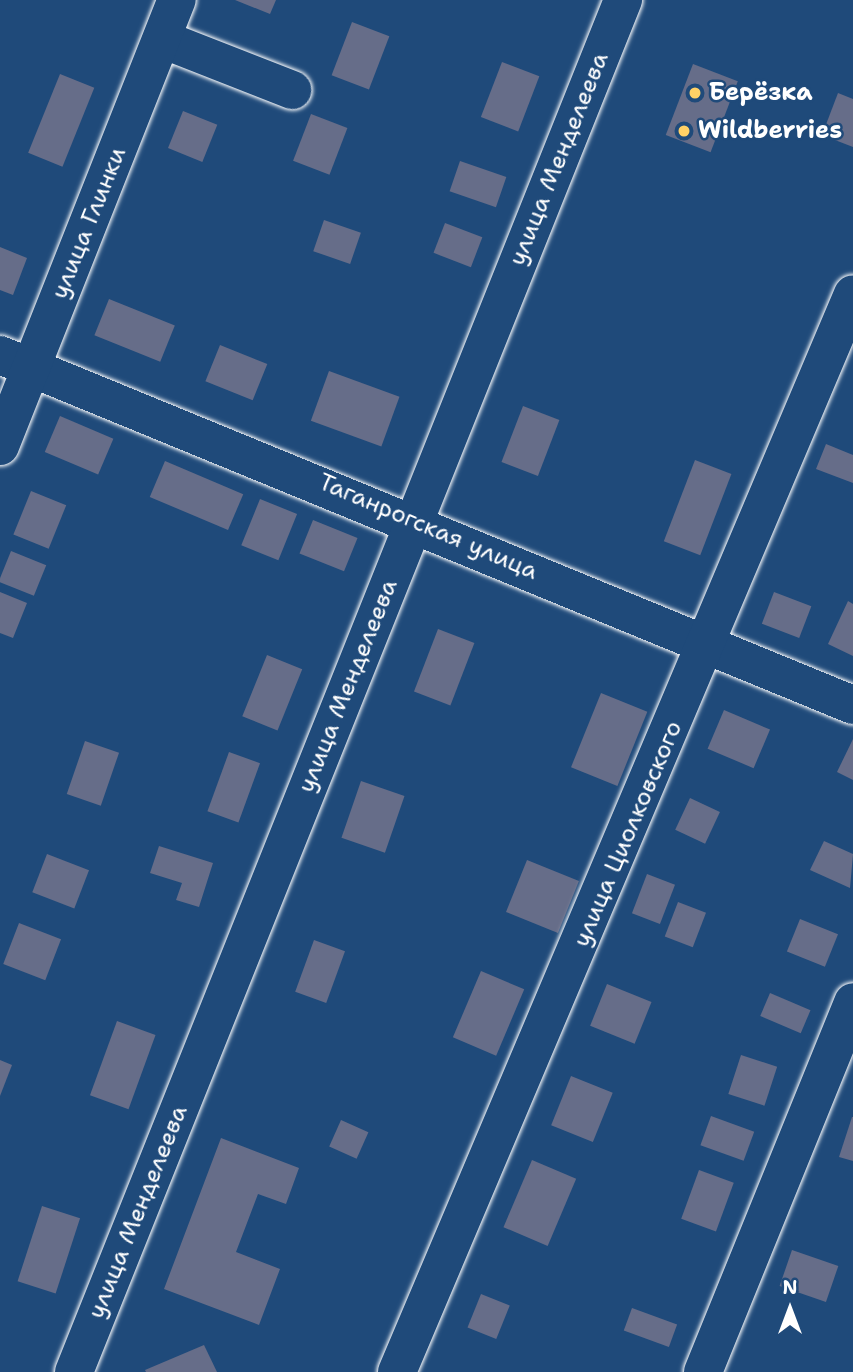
<!DOCTYPE html>
<html>
<head>
<meta charset="utf-8">
<style>
  body { margin:0 }
  #map { position:relative; width:853px; height:1372px; overflow:hidden; background:#1f4a7a; font-family:"Shantell Sans",sans-serif }
  div>[style] { position:absolute }
  .building>* { inset:0; background:#666d89; transform-origin:0 0 }
  .roads { filter:drop-shadow(0 0 2px #fff) drop-shadow(0 0 2px #fff) }
  .minor>* { height:38px; margin:-19px; padding:0 19px; transform-origin:19px; border-radius:19px; background:#1f4a7a }
  .dots>* { width:19px; height:19px; translate:-50% -50%; box-sizing:border-box; border:4px solid #1f4a7a; border-radius:50% }
  span { translate:-50% -50%; white-space:nowrap; text-align:center; line-height:1.15; -webkit-text-stroke:5px #1f4a7a; paint-order:stroke }
  .poi-label { font-size:24px; color:#fff; font-weight:700 }
  .left { translate:0 -50%; text-align:left }
  .street-label { font-size:24px; color:#fff }
  .north { position:absolute; left:755px; top:1274px; width:70px; height:70px; -webkit-text-stroke:5px #1f4a7a; paint-order:stroke; rotate:0deg; font-size:19px; font-weight:700; line-height:28px; text-align:center; color:#fff }
  .north::after { content:''; display:block; margin:auto; width:24px; height:32px; background:#fff; clip-path:polygon(50% 0,100% 100%,50% 72%,0 100%) }
</style>
</head>
<body>
<div id="map">
  <div class="building">
    <div style="clip-path:polygon(235px 0,276px 0,270px 14px)"></div>
    <div style="left:352px;top:22px;width:40px;height:57px;rotate:21deg"></div>
    <div style="left:502px;top:62px;width:40px;height:59px;rotate:21deg"></div>
    <div style="left:693px;top:64px;width:48px;height:76px;rotate:21deg"></div>
    <div style="left:60px;top:74px;width:37px;height:85px;rotate:22deg"></div>
    <div style="clip-path:polygon(838px 93px,853px 99px,853px 147px,822px 135px)"></div>
    <div style="left:183px;top:111px;width:37px;height:40px;rotate:22deg"></div>
    <div style="left:311px;top:114px;width:39px;height:50px;rotate:21deg"></div>
    <div style="left:460px;top:161px;width:49px;height:32px;rotate:19deg"></div>
    <div style="left:324px;top:220px;width:39px;height:33px;rotate:19deg"></div>
    <div style="left:445px;top:223px;width:40px;height:32px;rotate:21deg"></div>
    <div style="clip-path:polygon(0 247px,27px 258px,13px 295px,0 290px)"></div>
    <div style="left:109px;top:299px;width:71px;height:39px;rotate:22deg"></div>
    <div style="left:220px;top:345px;width:51px;height:39px;rotate:22deg"></div>
    <div style="left:329px;top:371px;width:75px;height:53px;rotate:20deg"></div>
    <div style="left:523px;top:406px;width:39px;height:60px;rotate:21deg"></div>
    <div style="left:60px;top:416px;width:58px;height:39px;rotate:23deg"></div>
    <div style="clip-path:polygon(826px 444px,853px 455px,853px 483px,816px 469px)"></div>
    <div style="left:695px;top:460px;width:39px;height:87px;rotate:21deg"></div>
    <div style="left:165px;top:461px;width:85px;height:39px;rotate:23deg"></div>
    <div style="left:31px;top:491px;width:38px;height:47px;rotate:22deg"></div>
    <div style="left:260px;top:499px;width:40px;height:50px;rotate:22deg"></div>
    <div style="left:313px;top:520px;width:48px;height:36px;rotate:22deg"></div>
    <div style="left:11px;top:551px;width:38px;height:33px;rotate:22deg"></div>
    <div style="clip-path:polygon(0 592px,27px 603px,13px 638px,0 633px)"></div>
    <div style="left:774px;top:592px;width:40px;height:34px;rotate:21deg"></div>
    <div style="clip-path:polygon(848px 601px,853px 604px,853px 656px,828px 644px)"></div>
    <div style="left:438px;top:629px;width:39px;height:67px;rotate:21deg"></div>
    <div style="left:267px;top:655px;width:38px;height:66px;rotate:22deg"></div>
    <div style="left:601px;top:693px;width:50px;height:80px;rotate:22deg"></div>
    <div style="left:724px;top:710px;width:50px;height:42px;rotate:23deg"></div>
    <div style="clip-path:polygon(853px 739px,853px 780px,837px 772px)"></div>
    <div style="left:85px;top:741px;width:36px;height:56px;rotate:19deg"></div>
    <div style="left:229px;top:752px;width:33px;height:63px;rotate:20deg"></div>
    <div style="left:361px;top:781px;width:46px;height:60px;rotate:19deg"></div>
    <div style="left:690px;top:798px;width:33px;height:35px;rotate:25deg"></div>
    <div style="clip-path:polygon(824px 841px,853px 854px,850px 888px,810px 870px)"></div>
    <div style="clip-path:polygon(159px 846px,213px 863px,199px 907px,176px 900px,182px 883px,150px 873px)"></div>
    <div style="left:47px;top:854px;width:45px;height:41px;rotate:21deg"></div>
    <div style="left:527px;top:860px;width:56px;height:56px;rotate:22deg"></div>
    <div style="left:647px;top:874px;width:30px;height:42px;rotate:21deg"></div>
    <div style="left:678px;top:902px;width:30px;height:37px;rotate:21deg"></div>
    <div style="left:800px;top:919px;width:41px;height:35px;rotate:22deg"></div>
    <div style="left:19px;top:923px;width:45px;height:44px;rotate:21deg"></div>
    <div style="left:314px;top:940px;width:33px;height:55px;rotate:20deg"></div>
    <div style="left:481px;top:971px;width:47px;height:72px;rotate:23deg"></div>
    <div style="left:607px;top:984px;width:48px;height:45px;rotate:22deg"></div>
    <div style="left:770px;top:993px;width:44px;height:25px;rotate:23deg"></div>
    <div style="left:117px;top:1021px;width:41px;height:79px;rotate:20deg"></div>
    <div style="left:741px;top:1055px;width:38px;height:41px;rotate:18deg"></div>
    <div style="clip-path:polygon(0 1060px,12px 1065px,0 1096px)"></div>
    <div style="left:571px;top:1076px;width:45px;height:53px;rotate:22deg"></div>
    <div style="left:711px;top:1116px;width:46px;height:31px;rotate:20deg"></div>
    <div style="clip-path:polygon(852px 1117px,853px 1117px,853px 1161px,839px 1157px)"></div>
    <div style="left:341px;top:1120px;width:30px;height:29px;rotate:24deg"></div>
    <div style="clip-path:polygon(221px 1138px,299px 1168px,286px 1204px,258px 1194px,236px 1252px,280px 1269px,259px 1325px,164px 1289px)"></div>
    <div style="left:532px;top:1160px;width:48px;height:73px;rotate:23deg"></div>
    <div style="left:699px;top:1170px;width:37px;height:52px;rotate:20deg"></div>
    <div style="left:42px;top:1206px;width:40px;height:79px;rotate:18deg"></div>
    <div style="left:792px;top:1250px;width:49px;height:38px;rotate:19deg"></div>
    <div style="left:481px;top:1294px;width:31px;height:36px;rotate:22deg"></div>
    <div style="left:632px;top:1308px;width:48px;height:24px;rotate:20deg"></div>
    <div style="clip-path:polygon(204px 1345px,217px 1372px,146px 1372px,145px 1370px)"></div>
  </div>
  <div class="roads">
    <div class="minor">
      <div style="left:162px;top:39px;width:140px;rotate:21.4deg"></div>
      <div style="left:0;top:355px;width:922px;rotate:22.31deg"></div>
      <div style="left:0;top:446px;width:480px;rotate:-68.4deg"></div>
      <div style="left:74px;top:1372px;width:1478px;rotate:-68.19deg"></div>
      <div style="left:397px;top:1372px;width:1170px;rotate:-67.07deg"></div>
      <div style="left:703px;top:1372px;width:399px;rotate:-67.9deg"></div>
    </div>
  </div>
  <div class="dots">
    <div style="left:695px;top:93px;background:#ffd166"></div>
    <div style="left:684px;top:131px;background:#ffd166"></div>
  </div>
  <div class="poi-label">
    <span class="left" style="left:709px;top:93px">Берёзка</span>
    <span class="left" style="left:698px;top:131px">Wildberries</span>
  </div>
  <div class="street-label">
    <span style="left:559px;top:159px;rotate:-68deg">улица Менделеева</span>
    <span style="left:89px;top:223px;rotate:-68deg">улица Глинки</span>
    <span style="left:428px;top:527px;rotate:23deg">Таганрогская улица</span>
    <span style="left:348px;top:686px;rotate:-68deg">улица Менделеева</span>
    <span style="left:628px;top:834px;rotate:-67deg">улица Циолковского</span>
    <span style="left:138px;top:1212px;rotate:-68deg">улица Менделеева</span>
  </div>
  <div class="north">N</div>
</div>
</body>
</html>
